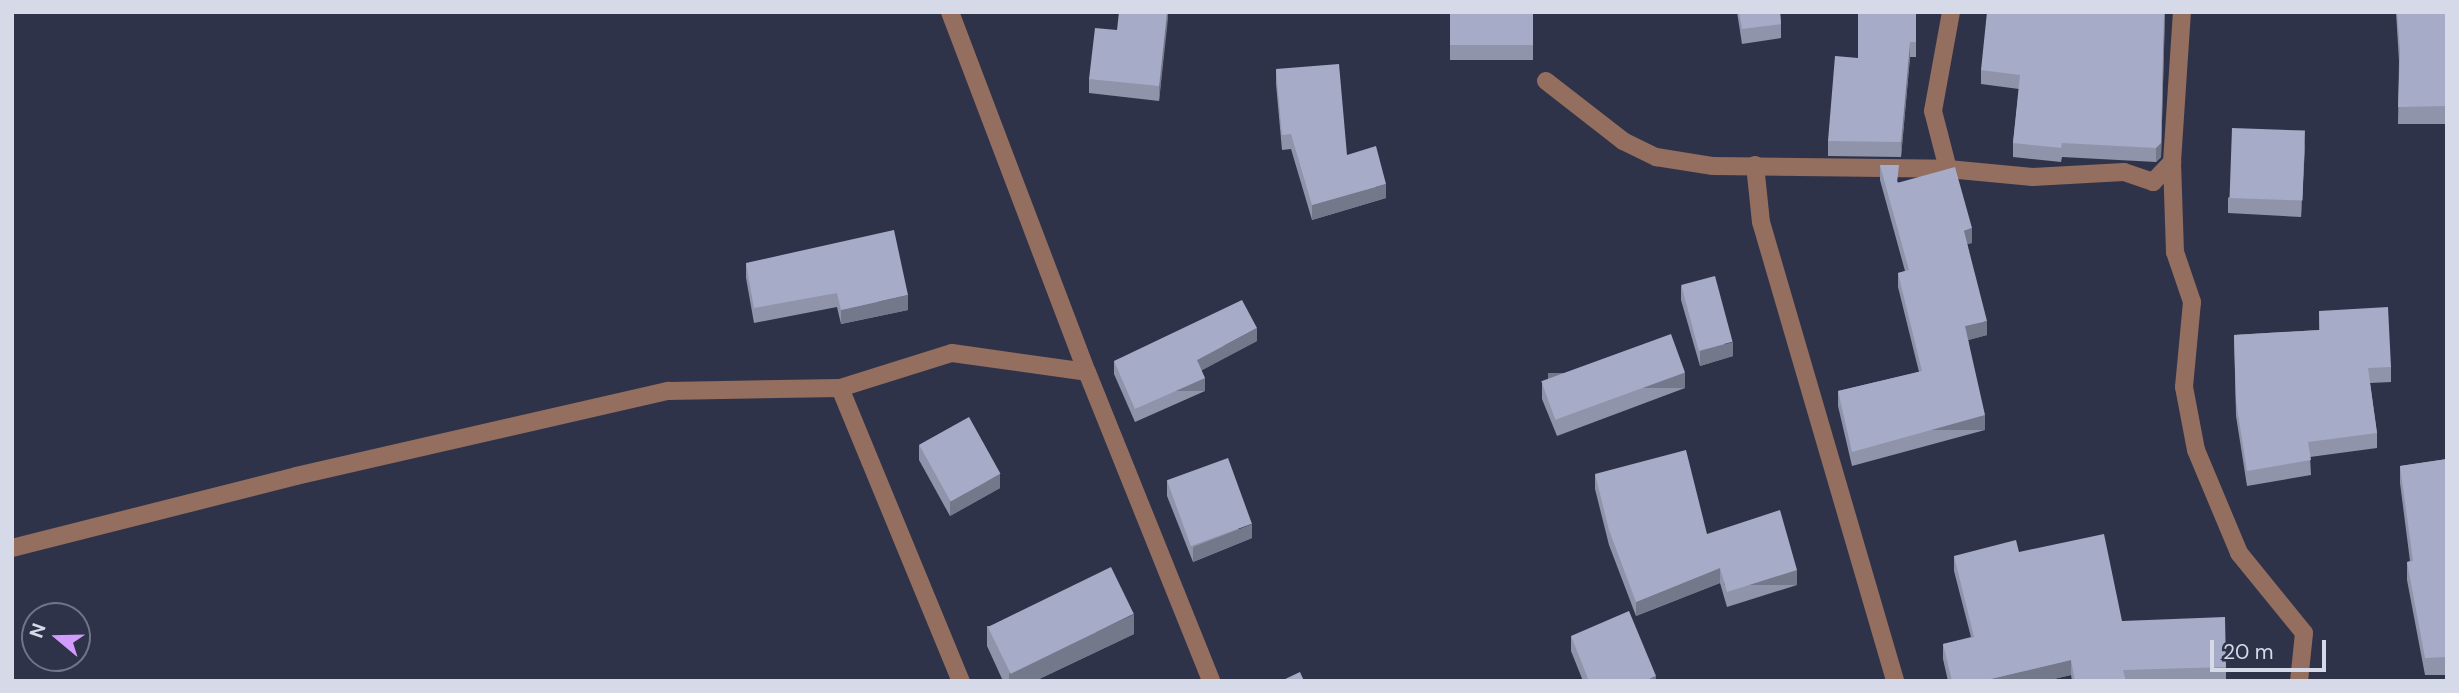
<!DOCTYPE html>
<html>
<head>
<meta charset="utf-8">
<style>
  body { margin:0 }
  #map { position:relative; width:2459px; height:693px; overflow:hidden; background:#2f3349; font-family:"DM Sans",sans-serif }
  div>[style] { position:absolute }
  .minor>* { height:18px; margin:-9px; padding:0 9px; transform-origin:9px; border-radius:9px; background:#946e5f }
  .wall>* { inset:0; background:#8f94ab; transform-origin:0 0 }
  .shaded-wall>* { inset:0; background:#74788b; transform-origin:0 0 }
  .building>* { inset:0; background:#a6acc7; transform-origin:0 0 }
  span { translate:-50% -50%; white-space:nowrap; text-align:center; line-height:1.15; -webkit-text-stroke:7px #2f3349; paint-order:stroke }
  .frame { position:absolute; inset:0; border:14px solid #d6d9e7; pointer-events:none }
  .north { position:absolute; left:21px; top:602px; width:70px; height:70px; box-sizing:border-box; background:#2f3349; border:2px solid #727588; border-radius:50%; rotate:289deg; font-size:19px; font-weight:700; line-height:28px; text-align:center; color:#d6d9e7 }
  .north::after { content:''; display:block; margin:auto; width:24px; height:32px; background:#d29cfd; clip-path:polygon(50% 0,100% 100%,50% 72%,0 100%) }
  .scale { position:absolute; left:2210px; top:640px; width:116px; height:32px; box-sizing:border-box; border:4px solid #d6d9e7; border-top:0; padding-left:9px; font-size:21px; line-height:24px; white-space:nowrap; color:#d6d9e7; -webkit-text-stroke:5px #2f3349; paint-order:stroke }
</style>
</head>
<body>
<div id="map">
  <div class="minor">
    <div style="left:950px;top:12px;width:385px;rotate:69.2deg"></div>
    <div style="left:1087px;top:372px;width:333px;rotate:68.1deg"></div>
    <div style="left:1546px;top:81px;width:98px;rotate:37.9deg"></div>
    <div style="left:1623px;top:141px;width:37px;rotate:26deg"></div>
    <div style="left:1656px;top:157px;width:58px;rotate:9deg"></div>
    <div style="left:1713px;top:166px;width:235px;rotate:0.7deg"></div>
    <div style="left:1948px;top:169px;width:85px;rotate:5.4deg"></div>
    <div style="left:2033px;top:177px;width:91px;rotate:-3.1deg"></div>
    <div style="left:2124px;top:172px;width:31px;rotate:19deg"></div>
    <div style="left:2153px;top:182px;width:28px;rotate:-46deg"></div>
    <div style="left:2172px;top:162px;width:90px;rotate:88.1deg"></div>
    <div style="left:2175px;top:252px;width:53px;rotate:71.2deg"></div>
    <div style="left:2192px;top:302px;width:85px;rotate:95.4deg"></div>
    <div style="left:2184px;top:387px;width:64px;rotate:79.2deg"></div>
    <div style="left:2196px;top:450px;width:112px;rotate:67.3deg"></div>
    <div style="left:2239px;top:553px;width:103px;rotate:50.9deg"></div>
    <div style="left:2304px;top:633px;width:48px;rotate:95.9deg"></div>
    <div style="left:2172px;top:162px;width:150px;rotate:-86.2deg"></div>
    <div style="left:1755px;top:165px;width:57px;rotate:84deg"></div>
    <div style="left:1761px;top:222px;width:478px;rotate:73.7deg"></div>
    <div style="left:1948px;top:169px;width:60px;rotate:-104.5deg"></div>
    <div style="left:1933px;top:111px;width:101px;rotate:-79.7deg"></div>
    <div style="left:840px;top:388px;width:317px;rotate:67.6deg"></div>
    <div style="left:12px;top:548px;width:293px;rotate:-14.2deg"></div>
    <div style="left:296px;top:476px;width:382px;rotate:-12.9deg"></div>
    <div style="left:668px;top:391px;width:172px;rotate:-1deg"></div>
    <div style="left:840px;top:388px;width:117px;rotate:-17.4deg"></div>
    <div style="left:952px;top:353px;width:136px;rotate:8deg"></div>
  </div>
  <div class="wall">
    <div style="clip-path:polygon(1168px 12px,1159px 101px,1089px 93px,1089px 79px,1117px 30px)"></div>
    <div style="left:1450px;top:12px;width:83px;height:48px"></div>
    <div style="clip-path:polygon(1737px 12px,1780px 12px,1781px 24px,1781px 38px,1742px 44px)"></div>
    <div style="clip-path:polygon(1916px 12px,1916px 57px,1910px 57px,1901px 157px,1828px 156px,1828px 141px,1858px 58px)"></div>
    <div style="clip-path:polygon(2165px 12px,2161px 157px,2156px 162px,2062px 157px,2061px 162px,2013px 157px,2013px 143px,2019px 89px,1981px 84px,1981px 70px)"></div>
    <div style="clip-path:polygon(2396px 12px,2447px 12px,2447px 124px,2398px 124px,2399px 61px)"></div>
    <div style="clip-path:polygon(1276px 69px,1347px 155px,1386px 198px,1312px 220px,1291px 149px,1282px 150px,1276px 84px)"></div>
    <div style="clip-path:polygon(2305px 146px,2301px 217px,2228px 213px,2228px 198px)"></div>
    <div style="clip-path:polygon(1880px 165px,1899px 183px,1972px 243px,1967px 244px,1987px 335px,1968px 340px,1985px 430px,1852px 466px,1838px 406px,1838px 391px,1919px 372px,1898px 287px,1898px 273px,1905px 271px,1880px 180px)"></div>
    <div style="clip-path:polygon(746px 263px,908px 310px,841px 324px,837px 307px,754px 323px,746px 278px)"></div>
    <div style="clip-path:polygon(1681px 286px,1733px 356px,1700px 366px,1681px 300px)"></div>
    <div style="clip-path:polygon(2319px 311px,2391px 367px,2391px 382px,2370px 383px,2377px 433px,2377px 448px,2310px 457px,2311px 475px,2247px 486px,2236px 416px,2234px 335px,2319px 330px)"></div>
    <div style="clip-path:polygon(1257px 341px,1201px 370px,1205px 391px,1135px 422px,1114px 374px,1114px 361px)"></div>
    <div style="clip-path:polygon(1542px 384px,1685px 388px,1557px 436px,1542px 399px)"></div>
    <div style="clip-path:polygon(919px 445px,1000px 488px,950px 516px,919px 460px)"></div>
    <div style="clip-path:polygon(2447px 459px,2447px 681px,2446px 681px,2446px 675px,2425px 675px,2407px 580px,2407px 562px,2410px 561px,2400px 483px,2400px 466px)"></div>
    <div style="clip-path:polygon(1595px 474px,1707px 534px,1797px 585px,1727px 607px,1720px 583px,1636px 616px,1609px 545px,1595px 489px)"></div>
    <div style="clip-path:polygon(1167px 481px,1252px 538px,1193px 562px,1167px 496px)"></div>
    <div style="clip-path:polygon(2019px 552px,2122px 621px,2226px 667px,2226px 681px,2072px 681px,2071px 675px,2045px 681px,1948px 681px,1943px 659px,1943px 644px,1971px 637px,1954px 571px,1954px 556px)"></div>
    <div style="clip-path:polygon(987px 626px,1134px 634px,1035px 681px,1003px 681px,987px 646px)"></div>
    <div style="clip-path:polygon(1571px 636px,1656px 681px,1583px 681px,1571px 651px)"></div>
  </div>
  <div class="shaded-wall">
    <div style="clip-path:polygon(1167px 12px,1168px 19px,1159px 101px,1159px 86px)"></div>
    <div style="clip-path:polygon(2165px 12px,2161px 157px,2156px 162px,2156px 148px)"></div>
    <div style="clip-path:polygon(1910px 42px,1910px 57px,1901px 157px,1901px 142px)"></div>
    <div style="clip-path:polygon(2305px 131px,2305px 146px,2301px 217px,2301px 202px)"></div>
    <div style="clip-path:polygon(1386px 184px,1386px 198px,1312px 220px,1312px 205px)"></div>
    <div style="clip-path:polygon(1972px 228px,1972px 243px,1964px 245px,1964px 231px)"></div>
    <div style="clip-path:polygon(908px 295px,908px 310px,841px 324px,841px 310px)"></div>
    <div style="clip-path:polygon(1987px 321px,1987px 335px,1965px 341px,1965px 326px)"></div>
    <div style="clip-path:polygon(1257px 328px,1257px 341px,1197px 373px,1197px 360px)"></div>
    <div style="clip-path:polygon(1733px 342px,1733px 356px,1700px 366px,1700px 351px)"></div>
    <div style="left:1685px;top:373px;width:15px;height:137px;rotate:90deg"></div>
    <div style="left:1205px;top:378px;width:13px;height:77px;rotate:90deg"></div>
    <div style="left:1985px;top:415px;width:15px;height:138px;rotate:90deg"></div>
    <div style="clip-path:polygon(1000px 474px,1000px 488px,950px 516px,950px 501px)"></div>
    <div style="clip-path:polygon(1252px 524px,1252px 538px,1193px 562px,1193px 547px)"></div>
    <div style="clip-path:polygon(1720px 568px,1720px 583px,1636px 616px,1636px 602px)"></div>
    <div style="left:1797px;top:570px;width:15px;height:73px;rotate:90deg"></div>
    <div style="clip-path:polygon(1134px 614px,1134px 634px,1035px 681px,1009px 681px,1009px 673px)"></div>
    <div style="clip-path:polygon(2071px 660px,2071px 675px,2045px 681px,1982px 681px)"></div>
    <div style="clip-path:polygon(1656px 676px,1656px 681px,1644px 681px)"></div>
  </div>
  <div class="building">
    <div style="clip-path:polygon(1119px 12px,1167px 12px,1159px 86px,1089px 79px,1095px 28px,1117px 30px)"></div>
    <div style="left:1450px;top:12px;width:83px;height:33px"></div>
    <div style="clip-path:polygon(1739px 12px,1780px 12px,1781px 24px,1742px 29px)"></div>
    <div style="clip-path:polygon(1858px 12px,1916px 12px,1916px 42px,1910px 42px,1901px 142px,1828px 141px,1835px 56px,1858px 58px)"></div>
    <div style="clip-path:polygon(1987px 12px,2164px 12px,2161px 143px,2156px 148px,2062px 143px,2061px 148px,2013px 143px,2020px 75px,1981px 70px)"></div>
    <div style="clip-path:polygon(2397px 12px,2447px 12px,2447px 106px,2398px 107px,2400px 50px)"></div>
    <div style="clip-path:polygon(1339px 64px,1347px 155px,1376px 146px,1386px 184px,1312px 205px,1291px 134px,1282px 135px,1276px 69px)"></div>
    <div style="left:2232px;top:128px;width:73px;height:70px;rotate:2deg"></div>
    <div style="clip-path:polygon(1880px 165px,1899px 165px,1897px 183px,1955px 167px,1972px 228px,1964px 231px,1987px 321px,1965px 326px,1985px 415px,1852px 452px,1838px 391px,1922px 371px,1898px 273px,1909px 270px)"></div>
    <div style="clip-path:polygon(894px 230px,908px 295px,841px 310px,837px 293px,754px 308px,746px 263px)"></div>
    <div style="left:1715px;top:276px;width:68px;height:35px;rotate:75deg"></div>
    <div style="clip-path:polygon(1242px 300px,1257px 328px,1197px 360px,1205px 378px,1135px 409px,1114px 361px)"></div>
    <div style="clip-path:polygon(2388px 307px,2391px 367px,2368px 368px,2377px 433px,2308px 442px,2311px 460px,2247px 471px,2236px 401px,2234px 335px,2320px 330px,2319px 311px)"></div>
    <div style="left:1671px;top:334px;width:41px;height:138px;rotate:70deg"></div>
    <div style="left:969px;top:417px;width:65px;height:57px;rotate:61deg"></div>
    <div style="clip-path:polygon(1686px 450px,1707px 534px,1780px 510px,1797px 570px,1727px 592px,1720px 568px,1636px 602px,1609px 530px,1595px 474px)"></div>
    <div style="left:1228px;top:458px;width:70px;height:65px;rotate:70deg"></div>
    <div style="clip-path:polygon(2447px 459px,2447px 672px,2446px 657px,2425px 658px,2407px 562px,2413px 561px,2400px 466px)"></div>
    <div style="clip-path:polygon(2104px 534px,2122px 621px,2225px 617px,2226px 667px,2123px 670px,2126px 681px,2075px 681px,2071px 660px,1982px 681px,1952px 681px,1943px 644px,1974px 637px,1954px 556px,2016px 540px,2019px 552px)"></div>
    <div style="left:1111px;top:567px;width:52px;height:137px;rotate:64deg"></div>
    <div style="clip-path:polygon(1629px 611px,1656px 676px,1644px 681px,1589px 681px,1571px 636px)"></div>
    <div style="clip-path:polygon(1300px 672px,1304px 681px,1281px 681px)"></div>
  </div>
  <div class="frame"></div>
  <div class="north">N</div>
  <div class="scale">20 m</div>
</div>
</body>
</html>
